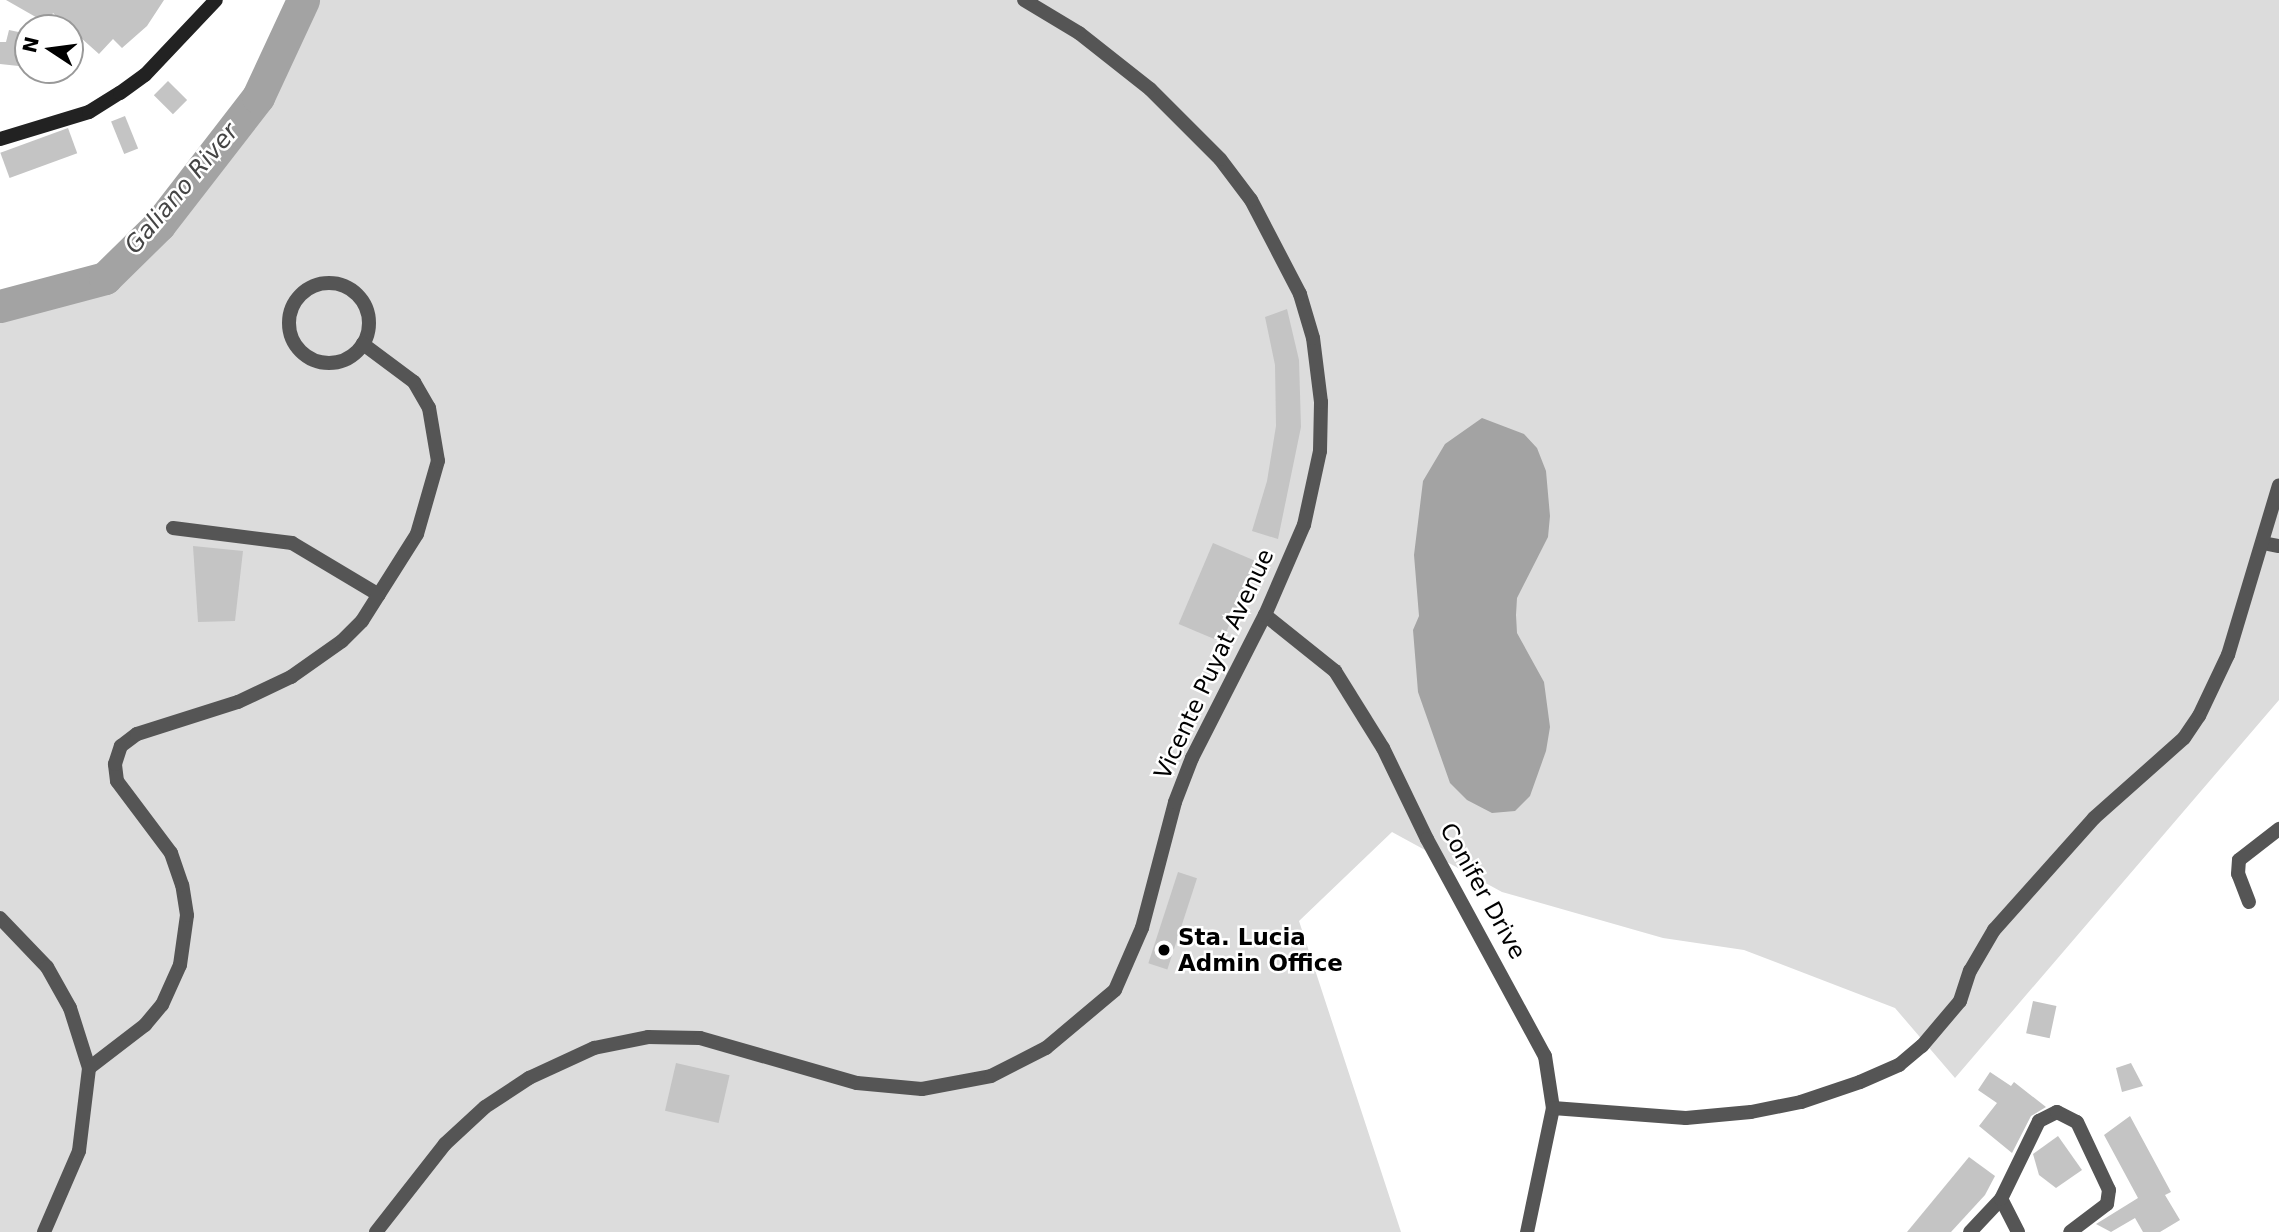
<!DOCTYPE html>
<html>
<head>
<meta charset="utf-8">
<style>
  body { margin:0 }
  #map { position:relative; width:2279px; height:1232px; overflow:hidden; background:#fff; font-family:"DejaVu Sans",sans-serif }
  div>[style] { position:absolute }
  .green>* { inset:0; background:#dcdcdc }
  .water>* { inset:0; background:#a3a3a3 }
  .river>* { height:33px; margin:-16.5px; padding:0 16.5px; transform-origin:16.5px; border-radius:16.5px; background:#a3a3a3 }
  .building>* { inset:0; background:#c4c4c4; transform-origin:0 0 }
  .minor>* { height:14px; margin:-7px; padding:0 7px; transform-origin:7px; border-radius:7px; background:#555 }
  .minor>.ring { margin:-7px; padding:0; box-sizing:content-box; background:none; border:14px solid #555; border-radius:50% }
  .secondary>* { height:14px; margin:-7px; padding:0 7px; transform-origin:7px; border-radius:7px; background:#222 }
  .dots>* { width:19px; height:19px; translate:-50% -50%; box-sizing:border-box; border:4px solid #fff; border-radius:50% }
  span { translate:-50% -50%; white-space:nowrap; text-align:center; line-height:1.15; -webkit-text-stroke:5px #fff; paint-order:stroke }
  .street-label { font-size:23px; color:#000 }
  .poi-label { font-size:23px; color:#000; font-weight:700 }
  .left { translate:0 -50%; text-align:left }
  .water-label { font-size:24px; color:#444; font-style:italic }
  .north { position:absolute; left:14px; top:14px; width:70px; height:70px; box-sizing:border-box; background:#fff; border:2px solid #999; border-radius:50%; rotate:283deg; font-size:19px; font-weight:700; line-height:28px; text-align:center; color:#000 }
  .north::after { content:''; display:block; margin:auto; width:24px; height:32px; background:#000; clip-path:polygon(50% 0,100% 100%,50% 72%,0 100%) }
</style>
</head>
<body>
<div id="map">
  <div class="green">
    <div style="clip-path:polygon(303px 0,2279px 0,2279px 700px,1955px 1078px,1895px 1008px,1744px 950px,1663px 938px,1502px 892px,1392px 832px,1299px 921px,1401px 1232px,0 1232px,0 306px,105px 278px,159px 225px,258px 97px)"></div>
  </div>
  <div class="water">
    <div style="clip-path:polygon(1482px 418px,1524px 434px,1537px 448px,1546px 471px,1550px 516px,1548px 537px,1517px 598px,1516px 615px,1517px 633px,1544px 682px,1550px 727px,1546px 751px,1530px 796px,1515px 811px,1492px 813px,1467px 800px,1450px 783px,1418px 692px,1413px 630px,1419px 616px,1414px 555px,1423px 481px,1445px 444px)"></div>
  </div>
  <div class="river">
    <div style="left:0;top:306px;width:109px;rotate:-14.9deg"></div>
    <div style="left:105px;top:278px;width:76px;rotate:-44.5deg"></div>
    <div style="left:159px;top:225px;width:162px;rotate:-52.3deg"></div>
    <div style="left:258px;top:97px;width:107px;rotate:-65.1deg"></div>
  </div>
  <div class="building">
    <div style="clip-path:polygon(6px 0,164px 0,147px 26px,122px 48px,113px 39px,99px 54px,53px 13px,48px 24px)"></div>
    <div style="clip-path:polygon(9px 30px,28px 34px,28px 67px,0 64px,0 42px,6px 42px)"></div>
    <div style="left:168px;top:81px;width:27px;height:20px;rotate:45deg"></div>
    <div style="left:125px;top:116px;width:35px;height:15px;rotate:68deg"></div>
    <div style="left:68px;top:128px;width:27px;height:72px;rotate:70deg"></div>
    <div style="clip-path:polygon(1287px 309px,1299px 360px,1301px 427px,1278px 539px,1252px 531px,1267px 481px,1276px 426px,1275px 365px,1265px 317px)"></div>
    <div style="left:1213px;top:543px;width:47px;height:88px;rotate:23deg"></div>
    <div style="clip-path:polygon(193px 546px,243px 551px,235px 621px,198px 622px)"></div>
    <div style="left:1178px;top:872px;width:20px;height:96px;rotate:18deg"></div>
    <div style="left:2033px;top:1001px;width:24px;height:33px;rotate:12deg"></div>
    <div style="left:676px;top:1063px;width:55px;height:49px;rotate:13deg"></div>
    <div style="clip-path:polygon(2131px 1063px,2143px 1086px,2122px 1092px,2116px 1068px)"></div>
    <div style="clip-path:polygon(1990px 1072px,2011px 1086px,2014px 1082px,2046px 1107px,2031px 1116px,2012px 1153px,1979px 1126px,1997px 1103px,1978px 1090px)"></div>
    <div style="clip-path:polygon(2130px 1116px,2171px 1192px,2165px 1195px,2180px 1220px,2160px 1232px,2143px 1232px,2135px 1218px,2111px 1232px,2096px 1224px,2138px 1198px,2104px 1135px)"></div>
    <div style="clip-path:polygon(2058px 1136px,2082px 1170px,2056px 1188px,2039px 1175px,2033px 1154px)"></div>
    <div style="clip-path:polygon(1969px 1157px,1995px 1176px,1985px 1195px,1951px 1232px,1907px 1232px)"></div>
  </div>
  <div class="minor">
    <div class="ring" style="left:289px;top:283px;width:66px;height:66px"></div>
    <div style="left:173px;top:528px;width:120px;rotate:7.2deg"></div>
    <div style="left:292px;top:543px;width:101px;rotate:30.9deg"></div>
    <div style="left:2263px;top:543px;width:16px;rotate:11deg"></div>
    <div style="left:1265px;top:615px;width:90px;rotate:38.7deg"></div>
    <div style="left:1335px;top:671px;width:91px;rotate:58.1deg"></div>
    <div style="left:1383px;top:748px;width:101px;rotate:64.2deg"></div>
    <div style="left:1427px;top:839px;width:247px;rotate:61.5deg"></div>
    <div style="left:1545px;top:1056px;width:53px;rotate:81.3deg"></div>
    <div style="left:1553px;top:1108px;width:127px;rotate:101.8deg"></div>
    <div style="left:2249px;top:902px;width:30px;rotate:-111deg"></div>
    <div style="left:2238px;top:874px;width:14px;rotate:-86deg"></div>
    <div style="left:2239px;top:860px;width:51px;rotate:-37.8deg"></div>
    <div style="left:0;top:918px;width:68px;rotate:46.2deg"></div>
    <div style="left:47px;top:967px;width:47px;rotate:60.7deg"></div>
    <div style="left:70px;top:1008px;width:63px;rotate:72.4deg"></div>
    <div style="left:1553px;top:1108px;width:133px;rotate:4.3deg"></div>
    <div style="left:1686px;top:1118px;width:65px;rotate:-5.3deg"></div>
    <div style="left:1751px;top:1112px;width:51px;rotate:-11.3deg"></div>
    <div style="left:1801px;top:1102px;width:62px;rotate:-18.7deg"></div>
    <div style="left:1860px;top:1082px;width:43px;rotate:-23.6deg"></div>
    <div style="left:1899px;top:1065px;width:30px;rotate:-40deg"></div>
    <div style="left:1922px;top:1046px;width:59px;rotate:-49.8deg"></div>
    <div style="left:1960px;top:1001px;width:32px;rotate:-72deg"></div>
    <div style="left:1970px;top:971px;width:48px;rotate:-59.7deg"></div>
    <div style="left:1994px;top:930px;width:150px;rotate:-48.2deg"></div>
    <div style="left:2094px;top:818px;width:120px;rotate:-41.6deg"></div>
    <div style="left:2184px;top:738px;width:27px;rotate:-56deg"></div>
    <div style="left:2199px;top:716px;width:68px;rotate:-64.6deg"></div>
    <div style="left:2228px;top:655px;width:177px;rotate:-73.3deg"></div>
    <div style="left:44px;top:1232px;width:88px;rotate:-66.6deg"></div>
    <div style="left:79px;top:1151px;width:84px;rotate:-83.1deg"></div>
    <div style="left:89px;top:1068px;width:71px;rotate:-37.5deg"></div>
    <div style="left:145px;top:1025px;width:26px;rotate:-50deg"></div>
    <div style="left:162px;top:1005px;width:44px;rotate:-65.8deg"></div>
    <div style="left:180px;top:965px;width:50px;rotate:-82deg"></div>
    <div style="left:187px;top:915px;width:30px;rotate:-99deg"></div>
    <div style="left:182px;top:885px;width:34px;rotate:-109deg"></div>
    <div style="left:171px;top:853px;width:90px;rotate:-126.9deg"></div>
    <div style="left:117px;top:781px;width:17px;rotate:-97deg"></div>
    <div style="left:115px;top:764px;width:19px;rotate:-72deg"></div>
    <div style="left:121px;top:746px;width:20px;rotate:-37deg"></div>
    <div style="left:137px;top:734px;width:106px;rotate:-17.6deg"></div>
    <div style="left:238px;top:702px;width:59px;rotate:-25.3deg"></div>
    <div style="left:291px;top:677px;width:62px;rotate:-35.2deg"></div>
    <div style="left:342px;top:641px;width:28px;rotate:-45deg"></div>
    <div style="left:362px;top:621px;width:103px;rotate:-57.7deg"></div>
    <div style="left:417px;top:534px;width:76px;rotate:-74deg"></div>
    <div style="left:438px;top:461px;width:54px;rotate:-99.6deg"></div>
    <div style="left:429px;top:408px;width:30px;rotate:-120deg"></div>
    <div style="left:414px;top:382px;width:64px;rotate:-143.3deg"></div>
    <div style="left:376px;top:1232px;width:112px;rotate:-51.9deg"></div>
    <div style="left:445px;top:1144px;width:54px;rotate:-42.8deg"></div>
    <div style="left:485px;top:1107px;width:53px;rotate:-33.4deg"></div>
    <div style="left:529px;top:1078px;width:72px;rotate:-24.8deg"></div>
    <div style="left:594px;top:1048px;width:55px;rotate:-11.5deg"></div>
    <div style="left:648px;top:1037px;width:52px;rotate:1.1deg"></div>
    <div style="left:700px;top:1038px;width:163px;rotate:16deg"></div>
    <div style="left:857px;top:1083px;width:65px;rotate:5.3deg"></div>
    <div style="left:922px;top:1089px;width:70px;rotate:-10.7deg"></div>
    <div style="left:991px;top:1076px;width:62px;rotate:-27deg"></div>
    <div style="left:1046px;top:1048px;width:90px;rotate:-40deg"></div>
    <div style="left:1115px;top:990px;width:68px;rotate:-66.5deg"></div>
    <div style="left:1142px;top:928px;width:130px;rotate:-75.3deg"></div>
    <div style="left:1175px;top:802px;width:47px;rotate:-68.9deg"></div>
    <div style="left:1192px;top:758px;width:161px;rotate:-63deg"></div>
    <div style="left:1265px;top:615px;width:98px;rotate:-66.6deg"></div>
    <div style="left:1304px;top:525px;width:76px;rotate:-77.8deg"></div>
    <div style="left:1320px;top:451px;width:49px;rotate:-88.8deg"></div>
    <div style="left:1321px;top:402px;width:64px;rotate:-97.1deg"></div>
    <div style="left:1313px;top:338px;width:46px;rotate:-106.5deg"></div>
    <div style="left:1300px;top:294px;width:106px;rotate:-117.5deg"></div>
    <div style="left:1251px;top:200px;width:51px;rotate:-127.1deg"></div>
    <div style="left:1220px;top:159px;width:99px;rotate:-135deg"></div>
    <div style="left:1150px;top:89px;width:90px;rotate:-141.7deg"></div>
    <div style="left:1079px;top:33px;width:64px;rotate:-149deg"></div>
    <div style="left:1970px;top:1232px;width:45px;rotate:-46.8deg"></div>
    <div style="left:2018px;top:1232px;width:37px;rotate:-117deg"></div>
    <div style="left:2001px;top:1199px;width:87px;rotate:-64deg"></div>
    <div style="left:2039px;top:1121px;width:20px;rotate:-27deg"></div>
    <div style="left:2057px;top:1112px;width:22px;rotate:27deg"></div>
    <div style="left:2077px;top:1122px;width:75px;rotate:64.8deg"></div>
    <div style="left:2109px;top:1190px;width:14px;rotate:98deg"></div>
    <div style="left:2107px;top:1204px;width:46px;rotate:142.9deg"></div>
  </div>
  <div class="secondary">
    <div style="left:0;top:139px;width:93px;rotate:-16.9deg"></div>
    <div style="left:89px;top:112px;width:36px;rotate:-32deg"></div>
    <div style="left:120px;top:93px;width:31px;rotate:-36deg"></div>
    <div style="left:145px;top:75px;width:103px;rotate:-46.6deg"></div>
  </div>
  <div class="dots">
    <div style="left:1164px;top:950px;background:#000"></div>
  </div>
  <div class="street-label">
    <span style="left:1214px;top:664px;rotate:-65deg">Vicente Puyat Avenue</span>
    <span style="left:1483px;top:891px;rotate:61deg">Conifer Drive</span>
  </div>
  <div class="poi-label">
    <span class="left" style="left:1178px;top:950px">Sta. Lucia<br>Admin Office</span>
  </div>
  <div class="water-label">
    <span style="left:182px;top:189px;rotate:-50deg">Galiano River</span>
  </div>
  <div class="north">N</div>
</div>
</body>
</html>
